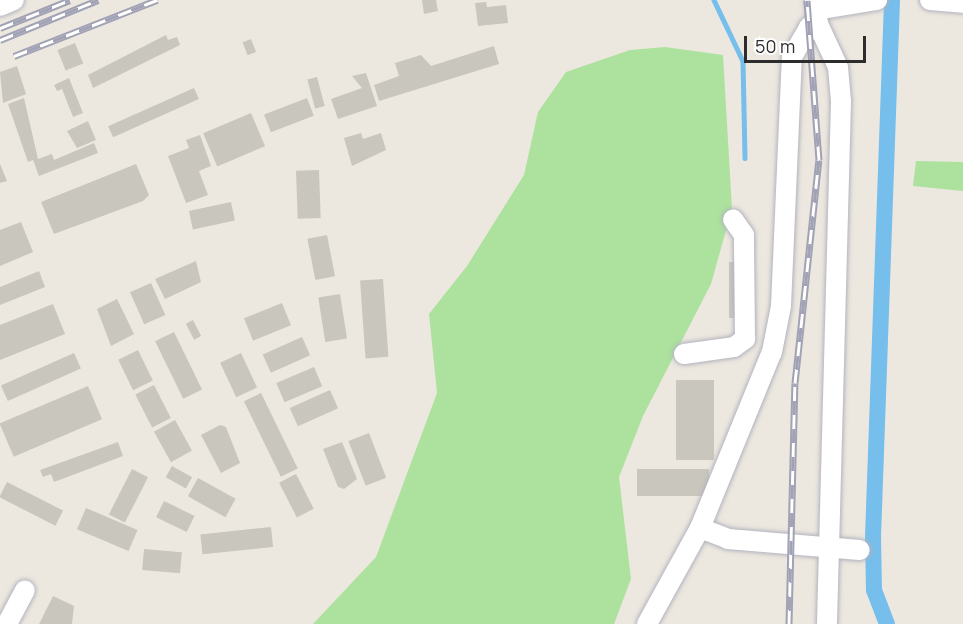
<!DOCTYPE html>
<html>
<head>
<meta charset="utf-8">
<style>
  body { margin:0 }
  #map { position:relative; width:963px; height:624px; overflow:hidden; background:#ede8df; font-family:Manrope,sans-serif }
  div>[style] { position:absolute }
  .green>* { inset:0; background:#ade19e }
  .stream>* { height:4.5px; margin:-2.25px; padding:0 2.25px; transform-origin:2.25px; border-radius:2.25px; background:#76beeb }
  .canal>* { height:16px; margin:-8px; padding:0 8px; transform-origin:8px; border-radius:8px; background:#76beeb }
  .building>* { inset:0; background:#c9c6bd; transform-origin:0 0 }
  .roads { filter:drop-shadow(0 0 2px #b2b3bf) drop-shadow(0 0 2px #b2b3bf) }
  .minor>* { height:20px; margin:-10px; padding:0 10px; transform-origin:10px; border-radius:10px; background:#fff }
  .rail>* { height:7px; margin-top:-3.5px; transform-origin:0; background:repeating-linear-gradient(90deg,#fff 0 14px,#a1a2b5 0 28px); box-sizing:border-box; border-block:2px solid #a1a2b5 }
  span { translate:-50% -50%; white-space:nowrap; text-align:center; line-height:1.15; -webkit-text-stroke:5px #fff; paint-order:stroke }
  .scale { position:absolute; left:744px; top:36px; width:122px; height:27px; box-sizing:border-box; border:3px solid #2c2c2c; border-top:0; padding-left:8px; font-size:18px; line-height:21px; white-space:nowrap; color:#2c2c2c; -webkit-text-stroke:4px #fff; paint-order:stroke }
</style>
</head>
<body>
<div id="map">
  <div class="green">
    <div style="clip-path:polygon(665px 47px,723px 55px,732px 209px,711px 284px,643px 416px,619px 477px,631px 579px,614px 624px,313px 624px,376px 557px,437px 393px,429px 314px,467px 266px,524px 175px,538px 112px,566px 72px,630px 50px)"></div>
    <div style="clip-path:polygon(916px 161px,963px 162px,963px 191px,913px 186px)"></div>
  </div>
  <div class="stream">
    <div style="left:714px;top:0;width:68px;rotate:64.6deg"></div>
    <div style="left:743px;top:61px;width:97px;rotate:88.8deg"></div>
  </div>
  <div class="canal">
    <div style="left:887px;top:624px;width:36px;rotate:-111deg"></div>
    <div style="left:874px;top:590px;width:53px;rotate:-91.1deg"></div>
    <div style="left:873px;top:537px;width:537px;rotate:-87.97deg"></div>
  </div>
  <div class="building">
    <div style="clip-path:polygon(422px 0,436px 0,438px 11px,424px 14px)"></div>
    <div style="clip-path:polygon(486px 2px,487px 7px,506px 5px,508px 23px,478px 26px,475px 3px)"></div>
    <div style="clip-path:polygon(166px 35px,168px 40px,177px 37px,180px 45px,93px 88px,88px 75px)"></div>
    <div style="left:251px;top:39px;width:14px;height:9px;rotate:69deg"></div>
    <div style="left:75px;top:43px;width:22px;height:19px;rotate:68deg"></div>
    <div style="clip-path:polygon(494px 46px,499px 64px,379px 101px,374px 85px,399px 76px,395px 63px,421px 55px,431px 66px)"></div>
    <div style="clip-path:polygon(17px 66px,26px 94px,3px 103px,0 72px)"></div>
    <div style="clip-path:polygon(366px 73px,377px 106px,338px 119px,331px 99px,362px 88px,352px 76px)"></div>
    <div style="left:317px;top:77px;width:30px;height:10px;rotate:75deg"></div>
    <div style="clip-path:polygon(69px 78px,83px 113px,73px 117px,62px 89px,57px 91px,54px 85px)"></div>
    <div style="left:194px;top:88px;width:12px;height:94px;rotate:66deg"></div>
    <div style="clip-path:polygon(24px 98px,38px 159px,52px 154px,54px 160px,94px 143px,98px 153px,39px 176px,33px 160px,28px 162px,8px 104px)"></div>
    <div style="left:307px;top:98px;width:19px;height:46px;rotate:69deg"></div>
    <div style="left:251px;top:113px;width:36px;height:52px;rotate:67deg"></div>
    <div style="clip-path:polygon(88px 121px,96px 140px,77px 148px,67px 131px)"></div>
    <div style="clip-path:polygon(361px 133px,363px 139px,381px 133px,386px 150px,352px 166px,344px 138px)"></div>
    <div style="clip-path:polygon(200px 135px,211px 166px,199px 171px,208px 195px,186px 203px,168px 156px,189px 148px,186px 140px)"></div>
    <div style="clip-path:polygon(0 164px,7px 181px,0 183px)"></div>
    <div style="clip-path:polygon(136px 164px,149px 195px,143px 201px,54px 234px,41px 202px)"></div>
    <div style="left:319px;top:170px;width:48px;height:23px;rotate:88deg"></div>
    <div style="left:231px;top:202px;width:19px;height:43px;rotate:78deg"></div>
    <div style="clip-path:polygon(21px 222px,33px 252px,0 266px,0 230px)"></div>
    <div style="left:327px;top:235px;width:42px;height:20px;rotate:79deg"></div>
    <div style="clip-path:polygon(196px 261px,201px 282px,165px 299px,155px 279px)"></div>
    <div style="left:729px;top:262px;width:14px;height:56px"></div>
    <div style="clip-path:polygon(39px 271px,45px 287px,0 305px,0 287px)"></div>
    <div style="left:383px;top:279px;width:78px;height:23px;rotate:86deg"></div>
    <div style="left:151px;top:283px;width:35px;height:23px;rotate:66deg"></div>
    <div style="left:340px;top:294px;width:45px;height:22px;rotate:81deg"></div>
    <div style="clip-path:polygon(117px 299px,134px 334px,111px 346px,97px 309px)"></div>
    <div style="left:282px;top:303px;width:24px;height:41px;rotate:68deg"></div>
    <div style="clip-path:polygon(53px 304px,65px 334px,0 360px,0 325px)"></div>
    <div style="left:193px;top:320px;width:18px;height:8px;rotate:63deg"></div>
    <div style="left:174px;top:332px;width:64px;height:21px;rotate:64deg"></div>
    <div style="left:302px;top:337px;width:20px;height:43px;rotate:66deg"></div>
    <div style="left:138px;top:350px;width:34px;height:22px;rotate:64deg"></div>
    <div style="left:74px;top:353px;width:17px;height:80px;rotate:66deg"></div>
    <div style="left:241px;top:353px;width:38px;height:23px;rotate:65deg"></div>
    <div style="left:314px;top:367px;width:21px;height:41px;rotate:67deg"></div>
    <div style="left:676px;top:380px;width:38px;height:80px"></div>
    <div style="left:154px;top:385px;width:37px;height:21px;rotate:63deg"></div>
    <div style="left:88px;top:386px;width:36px;height:96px;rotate:67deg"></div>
    <div style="left:330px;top:390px;width:20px;height:44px;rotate:66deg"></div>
    <div style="left:261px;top:393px;width:84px;height:19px;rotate:64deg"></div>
    <div style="left:175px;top:420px;width:35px;height:24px;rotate:61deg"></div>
    <div style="clip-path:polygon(220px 425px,226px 427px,240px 463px,221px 473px,201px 435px)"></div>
    <div style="left:369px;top:433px;width:48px;height:22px;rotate:69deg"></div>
    <div style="clip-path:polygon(118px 442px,123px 456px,54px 482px,51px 474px,43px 477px,40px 470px)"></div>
    <div style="clip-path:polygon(342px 442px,357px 479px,344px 489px,338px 487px,323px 449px)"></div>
    <div style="left:172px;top:466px;width:23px;height:13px;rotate:29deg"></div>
    <div style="left:132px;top:469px;width:18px;height:51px;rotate:27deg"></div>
    <div style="left:709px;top:469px;width:27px;height:72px;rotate:90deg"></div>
    <div style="left:296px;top:474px;width:39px;height:19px;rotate:63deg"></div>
    <div style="left:198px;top:478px;width:43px;height:21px;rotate:29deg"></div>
    <div style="left:7px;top:482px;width:63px;height:17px;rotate:27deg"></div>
    <div style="left:164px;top:501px;width:34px;height:18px;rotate:26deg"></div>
    <div style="left:86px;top:508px;width:56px;height:23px;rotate:23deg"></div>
    <div style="left:271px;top:527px;width:20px;height:71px;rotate:84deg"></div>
    <div style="left:144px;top:549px;width:38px;height:21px;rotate:5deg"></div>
    <div style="clip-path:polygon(53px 596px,74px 606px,72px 624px,39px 624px)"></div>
  </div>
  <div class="roads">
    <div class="minor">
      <div style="left:815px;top:0;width:24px;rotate:83deg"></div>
      <div style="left:818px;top:24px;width:47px;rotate:65.1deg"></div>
      <div style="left:838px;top:67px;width:35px;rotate:85deg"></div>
      <div style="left:841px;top:102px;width:522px;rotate:91.54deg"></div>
      <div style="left:930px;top:0;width:33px;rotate:5deg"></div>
      <div style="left:0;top:6px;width:15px;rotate:-23deg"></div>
      <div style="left:816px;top:10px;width:62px;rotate:-9.3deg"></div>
      <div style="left:684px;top:354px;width:50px;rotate:-8deg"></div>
      <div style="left:734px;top:347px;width:14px;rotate:-36deg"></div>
      <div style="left:745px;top:339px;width:104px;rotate:-90.6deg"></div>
      <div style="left:744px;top:235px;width:19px;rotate:-125deg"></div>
      <div style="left:700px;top:528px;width:30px;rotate:21deg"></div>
      <div style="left:728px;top:539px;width:132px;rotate:4.8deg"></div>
      <div style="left:7px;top:624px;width:38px;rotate:-62deg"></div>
      <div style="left:647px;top:624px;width:110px;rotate:-61.1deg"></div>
      <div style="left:700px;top:528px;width:190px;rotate:-67.8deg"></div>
      <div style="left:772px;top:352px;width:47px;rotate:-78.9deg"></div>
      <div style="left:781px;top:306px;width:249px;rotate:-87.5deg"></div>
      <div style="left:792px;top:57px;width:34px;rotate:-60deg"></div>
      <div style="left:809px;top:27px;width:9px;rotate:-18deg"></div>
    </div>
  </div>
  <div class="rail">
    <div style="left:0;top:28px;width:75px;rotate:-21.8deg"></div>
    <div style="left:0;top:40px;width:106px;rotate:-22.2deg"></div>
    <div style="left:14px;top:56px;width:154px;rotate:-21.4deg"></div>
    <div style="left:789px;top:624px;width:241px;rotate:-88.6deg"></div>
    <div style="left:795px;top:383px;width:224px;rotate:-83.9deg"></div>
    <div style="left:819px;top:160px;width:160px;rotate:-94.3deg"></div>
  </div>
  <div class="scale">50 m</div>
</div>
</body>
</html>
